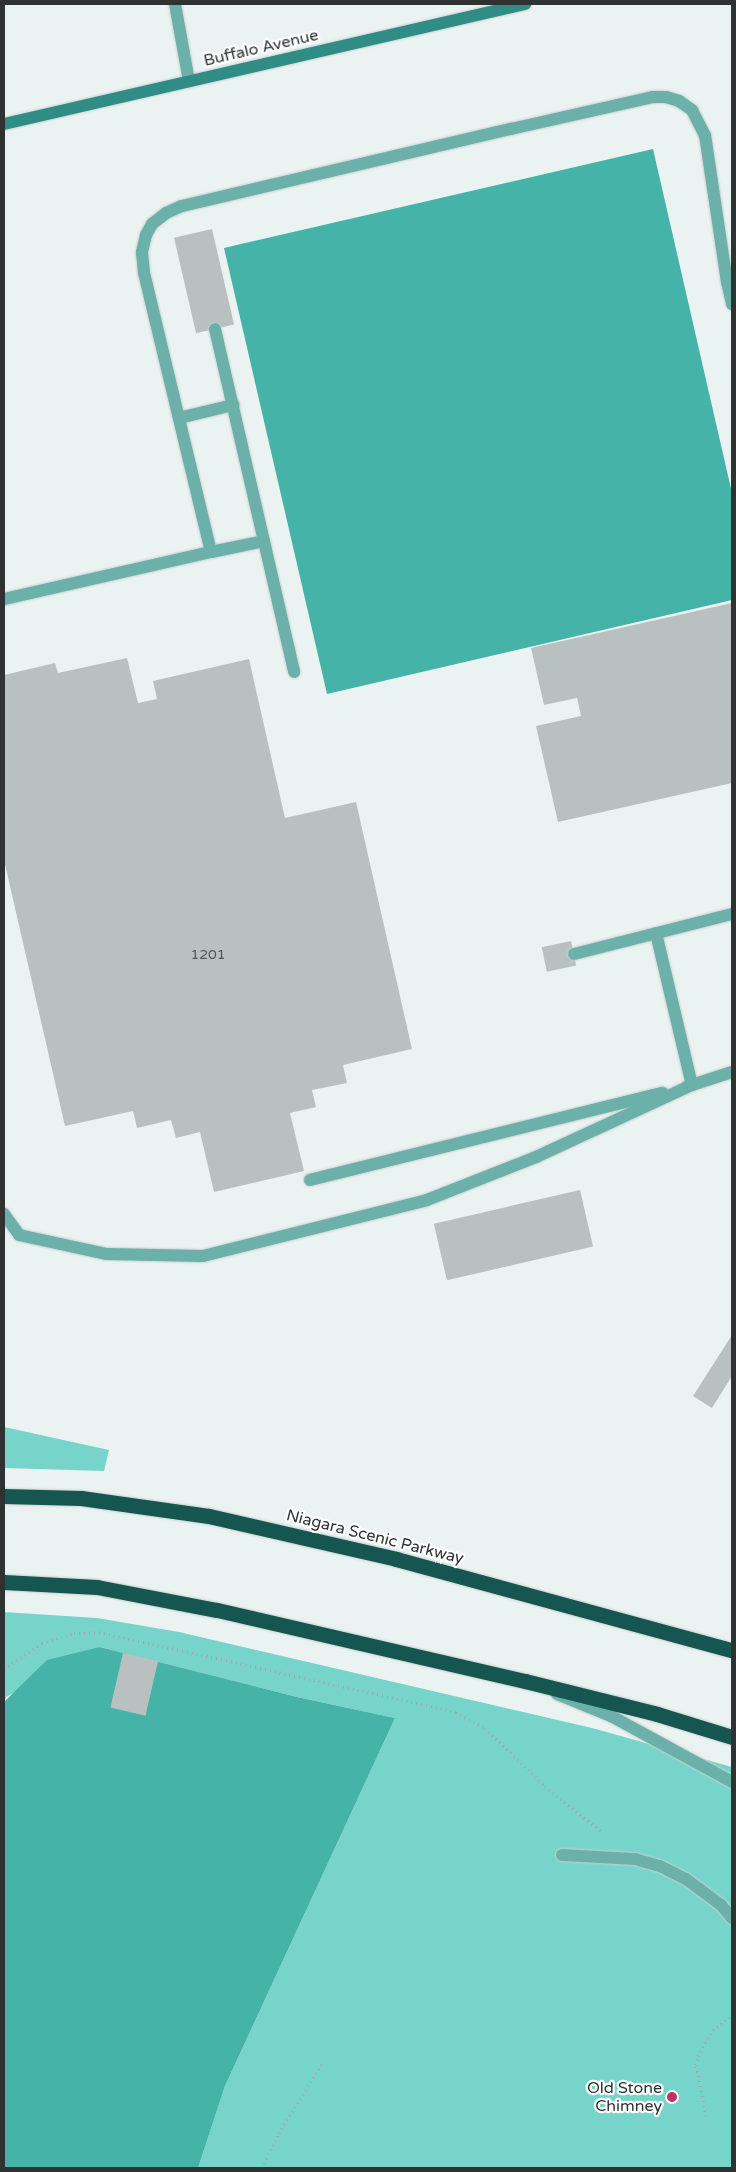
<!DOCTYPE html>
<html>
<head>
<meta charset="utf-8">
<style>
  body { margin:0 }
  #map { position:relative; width:736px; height:2172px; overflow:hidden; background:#ebf3f2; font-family:"Varela Round",sans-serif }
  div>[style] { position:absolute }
  .green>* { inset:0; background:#76d4ca }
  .water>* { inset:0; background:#46b3a9 }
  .building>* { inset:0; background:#b9c1c0; transform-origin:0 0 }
  .path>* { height:3px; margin-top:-1.5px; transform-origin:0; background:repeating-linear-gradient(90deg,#a2a9a8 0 1px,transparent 0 5px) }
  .roads { filter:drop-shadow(0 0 1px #c9d0cf) drop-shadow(0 0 1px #c9d0cf) }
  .lane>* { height:12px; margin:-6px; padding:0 6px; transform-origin:6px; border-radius:6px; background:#6bb1aa }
  .street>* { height:12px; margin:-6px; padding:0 6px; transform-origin:6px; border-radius:6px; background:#6bb1aa }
  .secondary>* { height:12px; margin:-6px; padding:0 6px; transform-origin:6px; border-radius:6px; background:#308d85 }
  .highway>* { height:15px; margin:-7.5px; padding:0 7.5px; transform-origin:7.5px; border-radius:7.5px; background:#155651 }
  .dots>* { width:14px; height:14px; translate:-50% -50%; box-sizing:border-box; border:2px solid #fdffff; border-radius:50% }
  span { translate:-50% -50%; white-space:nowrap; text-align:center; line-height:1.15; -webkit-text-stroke:4.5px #fdffff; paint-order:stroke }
  .number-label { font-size:14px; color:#515655 }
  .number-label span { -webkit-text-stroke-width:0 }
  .street-label { font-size:16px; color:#2e3231 }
  .poi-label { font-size:16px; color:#2e3231 }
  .right { translate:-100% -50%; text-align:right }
  .frame { position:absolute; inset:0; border:5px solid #2e3231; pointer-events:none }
</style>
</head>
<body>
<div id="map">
  <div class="green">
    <div style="clip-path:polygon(4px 1427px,109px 1450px,104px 1471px,4px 1468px)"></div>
    <div style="clip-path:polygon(4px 1612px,97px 1618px,179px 1632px,592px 1728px,732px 1767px,732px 2168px,198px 2168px,225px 2086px,395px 1718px,297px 1697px,100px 1647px,6px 1697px,4px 1702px)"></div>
  </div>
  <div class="water">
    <div style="clip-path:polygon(653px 149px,732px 493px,732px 600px,327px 694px,224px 248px)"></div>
    <div style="clip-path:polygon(100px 1647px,297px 1697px,395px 1718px,225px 2086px,198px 2168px,4px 2168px,4px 1702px,47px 1660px)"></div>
  </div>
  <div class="building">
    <div style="left:212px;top:229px;width:98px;height:39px;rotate:77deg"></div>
    <div style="clip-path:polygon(732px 603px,732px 783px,558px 822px,536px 726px,581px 716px,577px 698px,544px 705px,531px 648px)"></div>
    <div style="clip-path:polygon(127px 658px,138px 703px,157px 699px,153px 681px,249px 659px,285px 818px,356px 802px,412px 1049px,343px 1065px,347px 1083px,312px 1090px,316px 1107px,290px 1113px,304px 1171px,214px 1192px,200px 1132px,176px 1138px,171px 1120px,137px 1128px,133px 1111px,65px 1126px,4px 860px,4px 675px,55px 663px,58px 673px)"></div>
    <div style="left:571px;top:941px;width:25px;height:30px;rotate:78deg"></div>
    <div style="left:580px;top:1190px;width:58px;height:150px;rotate:77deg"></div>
    <div style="clip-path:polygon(732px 1335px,732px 1376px,712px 1408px,693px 1396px)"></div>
    <div style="left:123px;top:1653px;width:36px;height:56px;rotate:13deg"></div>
  </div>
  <div class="path">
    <div style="left:4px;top:1669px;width:46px;rotate:-34.4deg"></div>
    <div style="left:42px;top:1643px;width:34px;rotate:-17deg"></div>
    <div style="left:74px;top:1633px;width:25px;rotate:-2deg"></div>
    <div style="left:99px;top:1632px;width:366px;rotate:12.6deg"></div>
    <div style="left:456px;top:1712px;width:33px;rotate:29deg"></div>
    <div style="left:485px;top:1728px;width:83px;rotate:44deg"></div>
    <div style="left:545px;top:1786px;width:75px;rotate:39deg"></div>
    <div style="left:706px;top:2116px;width:52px;rotate:-101.1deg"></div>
    <div style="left:696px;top:2065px;width:9px;rotate:-77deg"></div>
    <div style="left:698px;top:2056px;width:30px;rotate:-60deg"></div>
    <div style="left:713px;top:2030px;width:24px;rotate:-36deg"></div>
    <div style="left:262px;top:2168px;width:39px;rotate:-64deg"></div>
    <div style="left:279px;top:2133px;width:81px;rotate:-58.1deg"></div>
  </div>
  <div class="roads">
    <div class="lane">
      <div style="left:215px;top:329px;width:352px;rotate:77deg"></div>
      <div style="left:179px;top:418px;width:56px;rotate:-13.5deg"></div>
      <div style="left:211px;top:552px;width:54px;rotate:-11.7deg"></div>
      <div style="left:4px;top:599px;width:212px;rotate:-12.8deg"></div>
      <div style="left:211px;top:552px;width:288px;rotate:-103.5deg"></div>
      <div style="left:144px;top:272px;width:20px;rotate:-96deg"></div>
      <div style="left:142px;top:252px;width:17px;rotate:-77deg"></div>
      <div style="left:146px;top:235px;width:13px;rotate:-61deg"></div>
      <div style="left:152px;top:224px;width:18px;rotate:-38deg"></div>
      <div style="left:166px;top:213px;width:17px;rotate:-24deg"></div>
      <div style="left:182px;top:206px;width:338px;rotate:-13.2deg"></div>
      <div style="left:511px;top:129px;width:146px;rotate:-12.7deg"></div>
      <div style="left:653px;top:97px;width:13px"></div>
      <div style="left:666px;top:97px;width:14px;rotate:17deg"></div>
      <div style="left:679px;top:101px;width:16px;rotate:35deg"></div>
      <div style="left:692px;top:110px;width:28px;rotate:63deg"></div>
      <div style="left:705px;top:135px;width:149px;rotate:81.5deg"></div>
      <div style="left:727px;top:282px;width:23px;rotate:77deg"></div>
      <div style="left:656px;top:933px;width:156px;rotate:76.7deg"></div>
      <div style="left:692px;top:1085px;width:6px;rotate:162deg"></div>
      <div style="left:574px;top:954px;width:163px;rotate:-14.2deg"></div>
      <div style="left:310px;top:1180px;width:363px;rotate:-13.9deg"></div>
      <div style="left:4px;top:1214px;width:26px;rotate:54deg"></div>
      <div style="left:19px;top:1235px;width:90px;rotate:12.2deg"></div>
      <div style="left:107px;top:1254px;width:96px;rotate:1.2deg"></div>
      <div style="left:203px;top:1256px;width:231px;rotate:-14deg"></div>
      <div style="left:427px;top:1200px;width:117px;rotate:-21.5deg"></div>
      <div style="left:536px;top:1157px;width:172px;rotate:-24.8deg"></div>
      <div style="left:692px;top:1085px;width:42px;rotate:-18deg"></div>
      <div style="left:557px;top:1694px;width:58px;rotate:22.2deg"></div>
      <div style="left:611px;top:1716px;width:138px;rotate:28.6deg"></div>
      <div style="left:562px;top:1855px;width:73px;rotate:3.1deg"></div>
      <div style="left:635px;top:1859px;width:26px;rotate:16deg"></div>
      <div style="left:660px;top:1866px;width:29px;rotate:27deg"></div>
      <div style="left:686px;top:1879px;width:44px;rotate:36.6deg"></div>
      <div style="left:721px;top:1905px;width:17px;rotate:50deg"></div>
    </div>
    <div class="street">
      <div style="left:175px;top:4px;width:78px;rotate:79.7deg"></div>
    </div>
    <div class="secondary">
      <div style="left:4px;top:124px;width:535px;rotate:-12.97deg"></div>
    </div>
    <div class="highway">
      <div style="left:4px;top:1496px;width:77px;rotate:1.5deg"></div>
      <div style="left:81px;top:1498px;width:129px;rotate:8deg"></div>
      <div style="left:209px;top:1516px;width:192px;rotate:12.9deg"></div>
      <div style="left:396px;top:1559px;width:348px;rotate:15.2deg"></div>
      <div style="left:4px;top:1582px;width:93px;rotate:3.1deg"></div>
      <div style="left:97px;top:1587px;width:122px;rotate:10.9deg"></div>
      <div style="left:217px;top:1610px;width:316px;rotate:13deg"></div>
      <div style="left:525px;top:1681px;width:136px;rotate:14deg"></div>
      <div style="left:657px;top:1714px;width:78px;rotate:17deg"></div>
    </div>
  </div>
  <div class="dots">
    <div style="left:672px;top:2097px;background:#c1335f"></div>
  </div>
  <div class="number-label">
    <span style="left:208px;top:955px">1201</span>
  </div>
  <div class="street-label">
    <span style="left:261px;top:48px;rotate:-13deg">Buffalo Avenue</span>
    <span style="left:375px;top:1537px;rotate:14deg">Niagara Scenic Parkway</span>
  </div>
  <div class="poi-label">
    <span class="right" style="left:662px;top:2097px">Old Stone<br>Chimney</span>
  </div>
  <div class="frame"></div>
</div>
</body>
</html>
